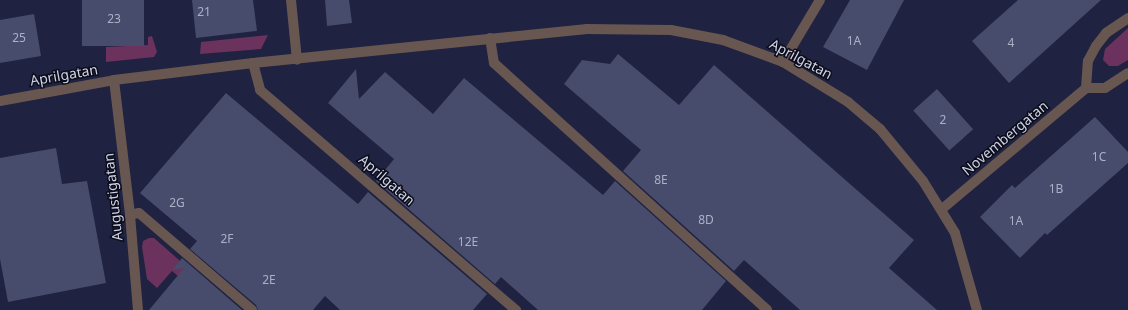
<!DOCTYPE html>
<html>
<head>
<meta charset="utf-8">
<style>
  body { margin:0 }
  #map { position:relative; width:1128px; height:310px; overflow:hidden; background:#1f2240; font-family:"Noto Sans",sans-serif }
  div>[style] { position:absolute }
  .green>* { inset:0; background:#6b325d }
  .building>* { inset:0; background:#474b6c; transform-origin:0 0 }
  .minor>* { height:10px; margin:-5px; padding:0 5px; transform-origin:5px; border-radius:5px; background:#685651 }
  span { translate:-50% -50%; white-space:nowrap; text-align:center; line-height:1.15; -webkit-text-stroke:3px #0c0d1a; paint-order:stroke }
  .number-label { font-size:12px; color:#acb0c7 }
  .number-label span { -webkit-text-stroke-width:0 }
  .street-label { font-size:14px; color:#ced2e5 }
</style>
</head>
<body>
<div id="map">
  <div class="green">
    <div style="clip-path:polygon(1128px 28px,1128px 60px,1118px 66px,1109px 66px,1103px 60px,1105px 49px)"></div>
    <div style="clip-path:polygon(268px 35px,261px 49px,200px 54px,201px 42px)"></div>
    <div style="clip-path:polygon(152px 36px,157px 52px,154px 57px,106px 62px,106px 47px,148px 45px,148px 37px)"></div>
    <div style="clip-path:polygon(149px 238px,154px 238px,187px 267px,179px 277px,172px 271px,157px 288px,147px 279px,142px 247px,143px 241px)"></div>
  </div>
  <div class="building">
    <div style="left:82px;top:0;width:62px;height:46px"></div>
    <div style="clip-path:polygon(192px 0,253px 0,257px 31px,196px 38px)"></div>
    <div style="clip-path:polygon(325px 0,349px 0,352px 23px,327px 26px)"></div>
    <div style="clip-path:polygon(850px 0,904px 0,867px 70px,823px 47px)"></div>
    <div style="clip-path:polygon(1018px 0,1101px 0,1009px 83px,972px 41px)"></div>
    <div style="clip-path:polygon(34px 14px,41px 56px,0 63px,0 20px)"></div>
    <div style="clip-path:polygon(618px 54px,679px 105px,714px 65px,914px 240px,889px 268px,937px 310px,800px 310px,744px 260px,734px 271px,623px 171px,641px 150px,564px 84px,582px 60px,610px 64px)"></div>
    <div style="clip-path:polygon(356px 69px,359px 99px,385px 72px,433px 114px,464px 78px,603px 195px,615px 181px,726px 281px,702px 310px,538px 310px,501px 277px,495px 284px,376px 181px,394px 159px,328px 103px)"></div>
    <div style="left:937px;top:89px;width:54px;height:32px;rotate:48deg"></div>
    <div style="clip-path:polygon(226px 93px,358px 204px,368px 192px,487px 294px,473px 310px,340px 310px,325px 296px,313px 310px,258px 310px,256px 305px,190px 249px,197px 241px,140px 193px)"></div>
    <div style="clip-path:polygon(1095px 117px,1128px 152px,1128px 163px,1047px 235px,1045px 233px,1020px 258px,980px 217px,1012px 185px,1015px 188px)"></div>
    <div style="clip-path:polygon(56px 148px,62px 184px,87px 181px,106px 283px,8px 302px,0 259px,0 158px)"></div>
    <div style="clip-path:polygon(182px 258px,242px 310px,149px 310px,184px 268px,172px 270px)"></div>
  </div>
  <div class="minor">
    <div style="left:291px;top:0;width:60px;rotate:84.3deg"></div>
    <div style="left:490px;top:38px;width:25px;rotate:81deg"></div>
    <div style="left:494px;top:63px;width:368px;rotate:42.1deg"></div>
    <div style="left:783px;top:62px;width:72px;rotate:-59.2deg"></div>
    <div style="left:253px;top:63px;width:28px;rotate:75deg"></div>
    <div style="left:260px;top:90px;width:338px;rotate:40.7deg"></div>
    <div style="left:114px;top:80px;width:136px;rotate:83.2deg"></div>
    <div style="left:130px;top:215px;width:95px;rotate:85.2deg"></div>
    <div style="left:1086px;top:88px;width:27px;rotate:-86deg"></div>
    <div style="left:1088px;top:61px;width:17px;rotate:-62deg"></div>
    <div style="left:1096px;top:46px;width:16px;rotate:-52deg"></div>
    <div style="left:1106px;top:33px;width:27px;rotate:-34deg"></div>
    <div style="left:0;top:101px;width:116px;rotate:-10.4deg"></div>
    <div style="left:114px;top:80px;width:140px;rotate:-7deg"></div>
    <div style="left:253px;top:63px;width:336px;rotate:-5.8deg"></div>
    <div style="left:587px;top:29px;width:84px;rotate:0.7deg"></div>
    <div style="left:671px;top:30px;width:53px;rotate:10.9deg"></div>
    <div style="left:723px;top:40px;width:64px;rotate:20.1deg"></div>
    <div style="left:783px;top:62px;width:76px;rotate:31.6deg"></div>
    <div style="left:848px;top:102px;width:42px;rotate:40.2deg"></div>
    <div style="left:880px;top:129px;width:67px;rotate:50.4deg"></div>
    <div style="left:923px;top:181px;width:61px;rotate:58.4deg"></div>
    <div style="left:955px;top:233px;width:80px;rotate:74.1deg"></div>
    <div style="left:942px;top:209px;width:188px;rotate:-40deg"></div>
    <div style="left:1086px;top:88px;width:19px"></div>
    <div style="left:1105px;top:88px;width:27px;rotate:-33deg"></div>
    <div style="left:130px;top:215px;width:9px;rotate:-13deg"></div>
    <div style="left:139px;top:213px;width:149px;rotate:40.6deg"></div>
  </div>
  <div class="number-label">
    <span style="left:204px;top:12px">21</span>
    <span style="left:114px;top:19px">23</span>
    <span style="left:19px;top:38px">25</span>
    <span style="left:854px;top:41px">1A</span>
    <span style="left:1011px;top:43px">4</span>
    <span style="left:943px;top:120px">2</span>
    <span style="left:1099px;top:157px">1C</span>
    <span style="left:661px;top:180px">8E</span>
    <span style="left:1056px;top:189px">1B</span>
    <span style="left:177px;top:203px">2G</span>
    <span style="left:706px;top:220px">8D</span>
    <span style="left:1016px;top:221px">1A</span>
    <span style="left:227px;top:239px">2F</span>
    <span style="left:468px;top:242px">12E</span>
    <span style="left:269px;top:280px">2E</span>
  </div>
  <div class="street-label">
    <span style="left:801px;top:59px;rotate:28deg">Aprilgatan</span>
    <span style="left:64px;top:75px;rotate:-10deg">Aprilgatan</span>
    <span style="left:1005px;top:138px;rotate:-40deg">Novembergatan</span>
    <span style="left:387px;top:180px;rotate:41deg">Aprilgatan</span>
    <span style="left:113px;top:197px;rotate:-96deg">Augustigatan</span>
  </div>
</div>
</body>
</html>
